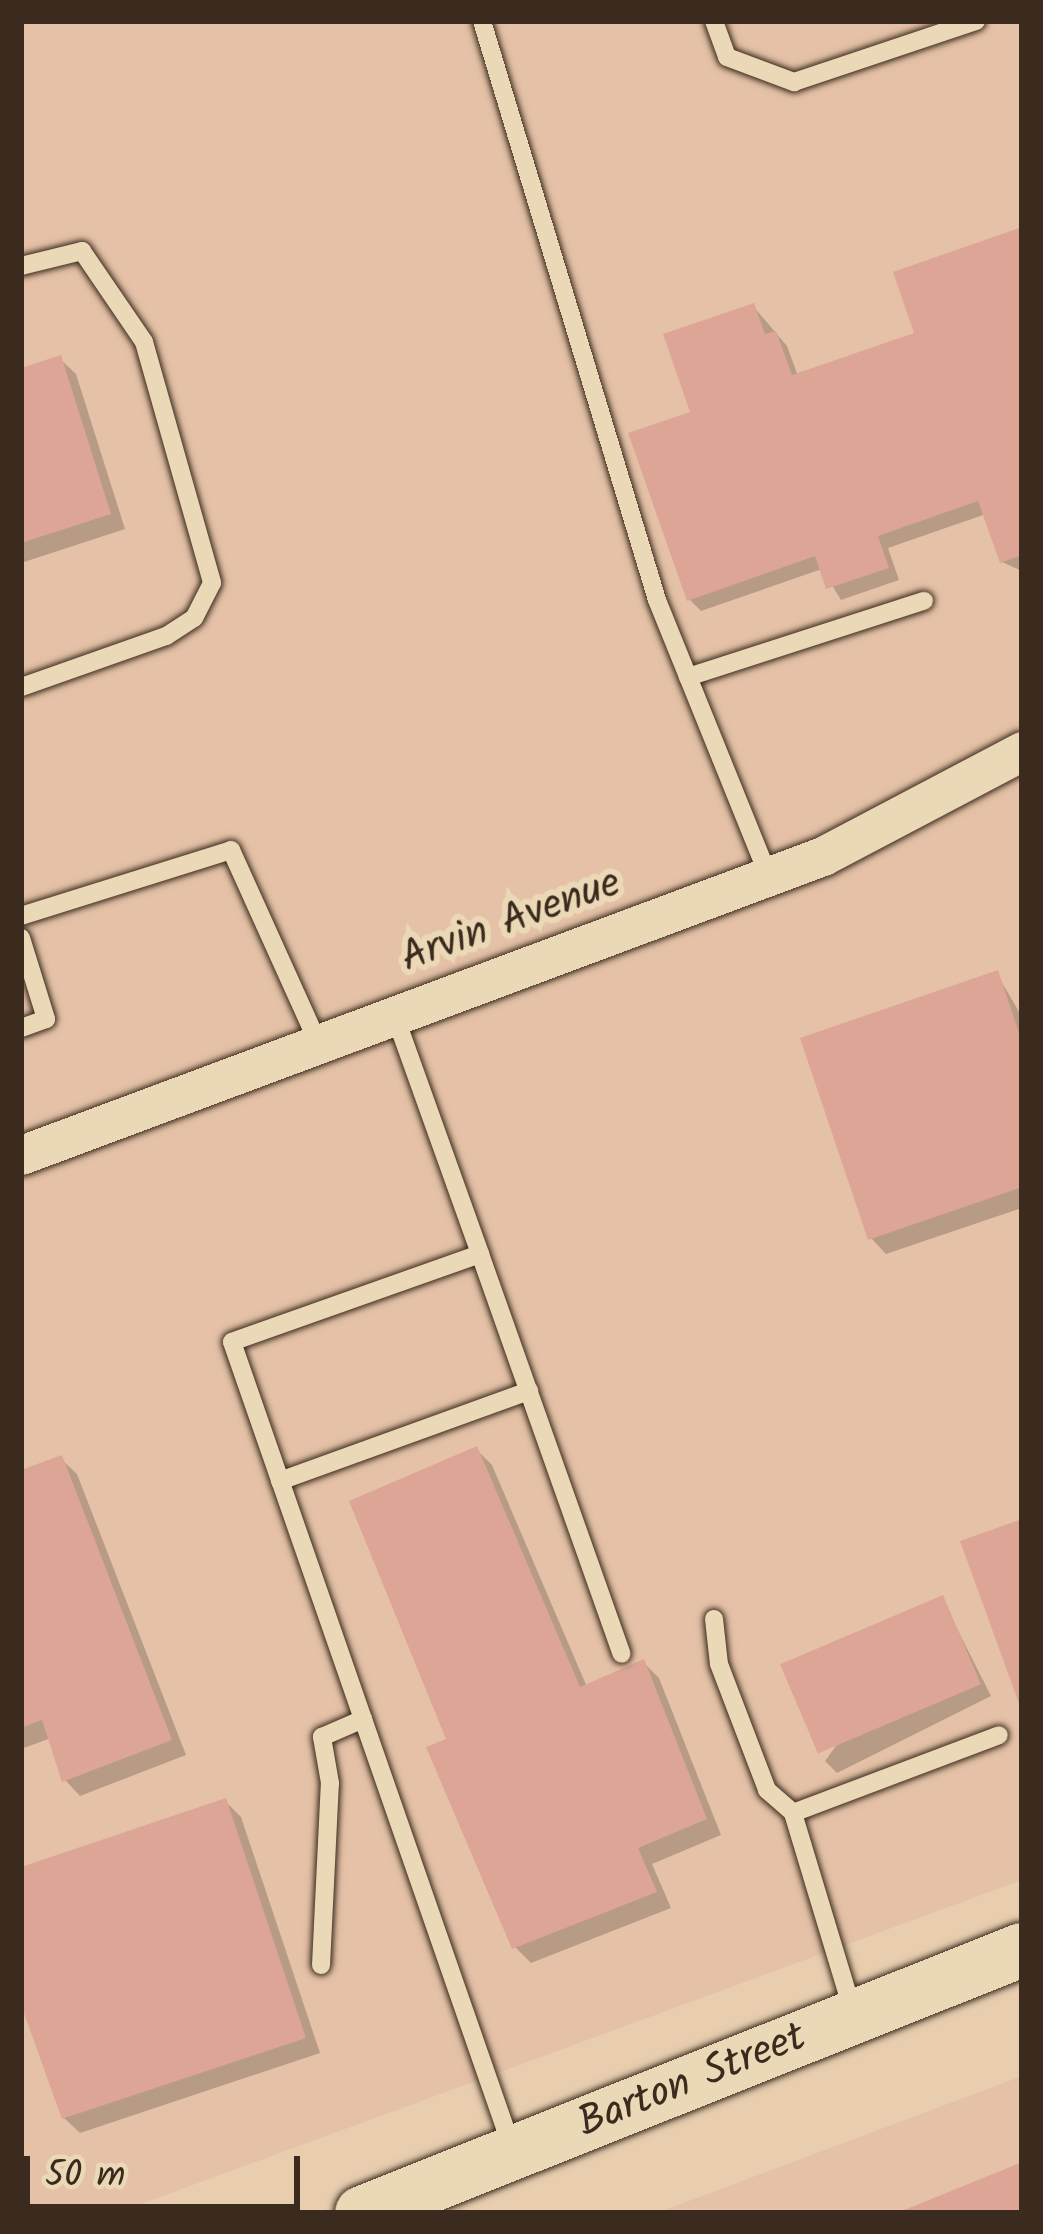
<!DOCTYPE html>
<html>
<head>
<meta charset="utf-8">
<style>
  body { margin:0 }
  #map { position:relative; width:1043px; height:2234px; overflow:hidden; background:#e8ceaf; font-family:Kalam,sans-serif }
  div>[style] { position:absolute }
  .built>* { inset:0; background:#e5c2a7 }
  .shadow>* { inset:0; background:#0003 }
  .building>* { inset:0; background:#dda595; transform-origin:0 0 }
  .roads { filter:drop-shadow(0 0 3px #3b2a1e) drop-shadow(0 0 3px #3b2a1e) }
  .service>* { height:18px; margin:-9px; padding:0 9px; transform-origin:9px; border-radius:9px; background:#ebd8b6 }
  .minor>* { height:39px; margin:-19.5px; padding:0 19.5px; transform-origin:19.5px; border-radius:19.5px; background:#ebd8b6 }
  .secondary>* { height:54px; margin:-27px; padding:0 27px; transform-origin:27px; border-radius:27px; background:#ebd8b6 }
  span { translate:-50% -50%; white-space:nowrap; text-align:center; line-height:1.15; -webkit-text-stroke:12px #ebd8b6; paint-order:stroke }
  .street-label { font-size:42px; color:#3b2a1e }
  .frame { position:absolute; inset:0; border:24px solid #3b2a1e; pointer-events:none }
  .scale { position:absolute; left:24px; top:2156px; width:276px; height:54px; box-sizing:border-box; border:6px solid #3b2a1e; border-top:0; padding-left:15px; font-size:36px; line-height:42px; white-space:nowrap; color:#3b2a1e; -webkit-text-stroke:9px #ebd8b6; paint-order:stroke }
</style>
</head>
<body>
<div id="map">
  <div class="built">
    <div style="clip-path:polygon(21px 21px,1022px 21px,1022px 1880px,117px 2213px,21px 2213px)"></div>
    <div style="clip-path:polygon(1022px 2076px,1022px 2213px,657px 2213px)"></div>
  </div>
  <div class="shadow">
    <div style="clip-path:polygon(1022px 230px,1022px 571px,1002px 562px,986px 514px,888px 548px,899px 580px,841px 600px,822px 569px,701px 611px,689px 599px,694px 414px,753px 306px,787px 346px,798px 376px,918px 335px)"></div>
    <div style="clip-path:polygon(60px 359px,76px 374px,125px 529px,21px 563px,21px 372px)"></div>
    <div style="clip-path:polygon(997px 974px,1022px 1017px,1022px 1208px,886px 1254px,871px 1238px)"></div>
    <div style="clip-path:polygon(476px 1449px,492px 1465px,587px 1687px,644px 1663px,659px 1678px,721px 1835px,652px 1864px,671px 1908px,531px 1963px,515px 1947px,450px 1741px)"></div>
    <div style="clip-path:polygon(61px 1459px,77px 1474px,186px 1755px,80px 1796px,65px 1780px,51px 1738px,21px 1749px,21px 1473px)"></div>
    <div style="clip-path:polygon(942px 1599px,991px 1696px,837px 1773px,825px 1761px)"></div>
    <div style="clip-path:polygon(226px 1802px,241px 1817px,320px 2053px,80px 2133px,64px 2118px,21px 1996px,21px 1870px)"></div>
  </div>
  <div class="building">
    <div style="clip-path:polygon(1022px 227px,1022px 555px,1000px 563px,978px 501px,878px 536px,889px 568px,826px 589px,815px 556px,687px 601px,628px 433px,690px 412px,663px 334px,754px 303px,765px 334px,776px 331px,792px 375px,914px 333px,893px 272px)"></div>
    <div style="clip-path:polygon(61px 355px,111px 514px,21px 543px,21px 368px)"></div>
    <div style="clip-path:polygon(998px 970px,1022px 1042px,1022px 1187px,868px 1240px,800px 1038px)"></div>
    <div style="clip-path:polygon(477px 1446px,580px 1687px,644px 1659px,707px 1819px,638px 1848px,657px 1892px,512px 1949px,426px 1747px,446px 1739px,349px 1501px)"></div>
    <div style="clip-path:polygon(62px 1455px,172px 1740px,62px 1782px,42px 1720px,21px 1728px,21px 1470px)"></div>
    <div style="clip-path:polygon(1022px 1519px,1022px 1709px,1021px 1709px,960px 1541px)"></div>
    <div style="left:943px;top:1595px;width:97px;height:177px;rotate:67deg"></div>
    <div style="clip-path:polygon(226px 1798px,306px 2038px,62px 2119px,21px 2005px,21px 1867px)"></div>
    <div style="clip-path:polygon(1022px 2162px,1022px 2213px,897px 2213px)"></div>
  </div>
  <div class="roads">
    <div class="service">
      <div style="left:482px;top:21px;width:605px;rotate:73.18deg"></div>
      <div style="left:657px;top:600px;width:299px;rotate:68deg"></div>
      <div style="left:714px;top:21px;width:38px;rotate:70deg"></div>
      <div style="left:727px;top:57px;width:72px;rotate:20.5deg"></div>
      <div style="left:794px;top:82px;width:192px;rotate:-18.5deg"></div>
      <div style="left:21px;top:266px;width:63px;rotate:-13.8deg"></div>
      <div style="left:82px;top:251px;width:110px;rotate:55.7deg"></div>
      <div style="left:144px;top:342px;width:250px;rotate:74.2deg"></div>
      <div style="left:212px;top:583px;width:39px;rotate:117deg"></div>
      <div style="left:194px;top:618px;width:33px;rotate:147deg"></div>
      <div style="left:166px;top:636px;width:154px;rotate:160.6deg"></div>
      <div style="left:688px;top:677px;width:248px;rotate:-17.9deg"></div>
      <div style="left:21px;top:916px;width:220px;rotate:-17.4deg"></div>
      <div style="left:231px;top:850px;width:214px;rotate:65.7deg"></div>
      <div style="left:21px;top:938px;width:85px;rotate:72.8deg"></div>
      <div style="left:46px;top:1019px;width:27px;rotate:160deg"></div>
      <div style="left:395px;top:1016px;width:253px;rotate:70.3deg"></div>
      <div style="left:480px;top:1254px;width:263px;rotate:160.5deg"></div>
      <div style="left:232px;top:1342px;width:853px;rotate:70.84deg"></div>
      <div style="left:480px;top:1254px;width:424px;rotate:70.5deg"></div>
      <div style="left:280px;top:1481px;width:265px;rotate:-19.9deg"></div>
      <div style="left:714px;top:1619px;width:45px;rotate:83.7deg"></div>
      <div style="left:719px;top:1664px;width:135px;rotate:69.1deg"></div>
      <div style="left:767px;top:1790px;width:35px;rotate:41deg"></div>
      <div style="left:321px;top:1965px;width:182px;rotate:-87.2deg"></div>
      <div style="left:330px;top:1783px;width:47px;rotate:-99.9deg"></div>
      <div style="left:322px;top:1737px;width:45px;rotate:-23.7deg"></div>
      <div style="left:853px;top:2012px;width:208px;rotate:-106.8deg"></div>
      <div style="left:793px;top:1813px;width:220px;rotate:-20.7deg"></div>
    </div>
    <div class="minor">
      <div style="left:21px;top:1155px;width:856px;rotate:-20.45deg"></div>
      <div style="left:823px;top:856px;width:225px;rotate:-27.8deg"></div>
    </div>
    <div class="secondary">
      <div style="left:362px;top:2213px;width:710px;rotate:-21.73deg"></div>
    </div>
  </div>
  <div class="street-label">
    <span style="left:511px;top:922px;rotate:-20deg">Arvin Avenue</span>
    <span style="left:692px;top:2081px;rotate:-22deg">Barton Street</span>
  </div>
  <div class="frame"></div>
  <div class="scale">50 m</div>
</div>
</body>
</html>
